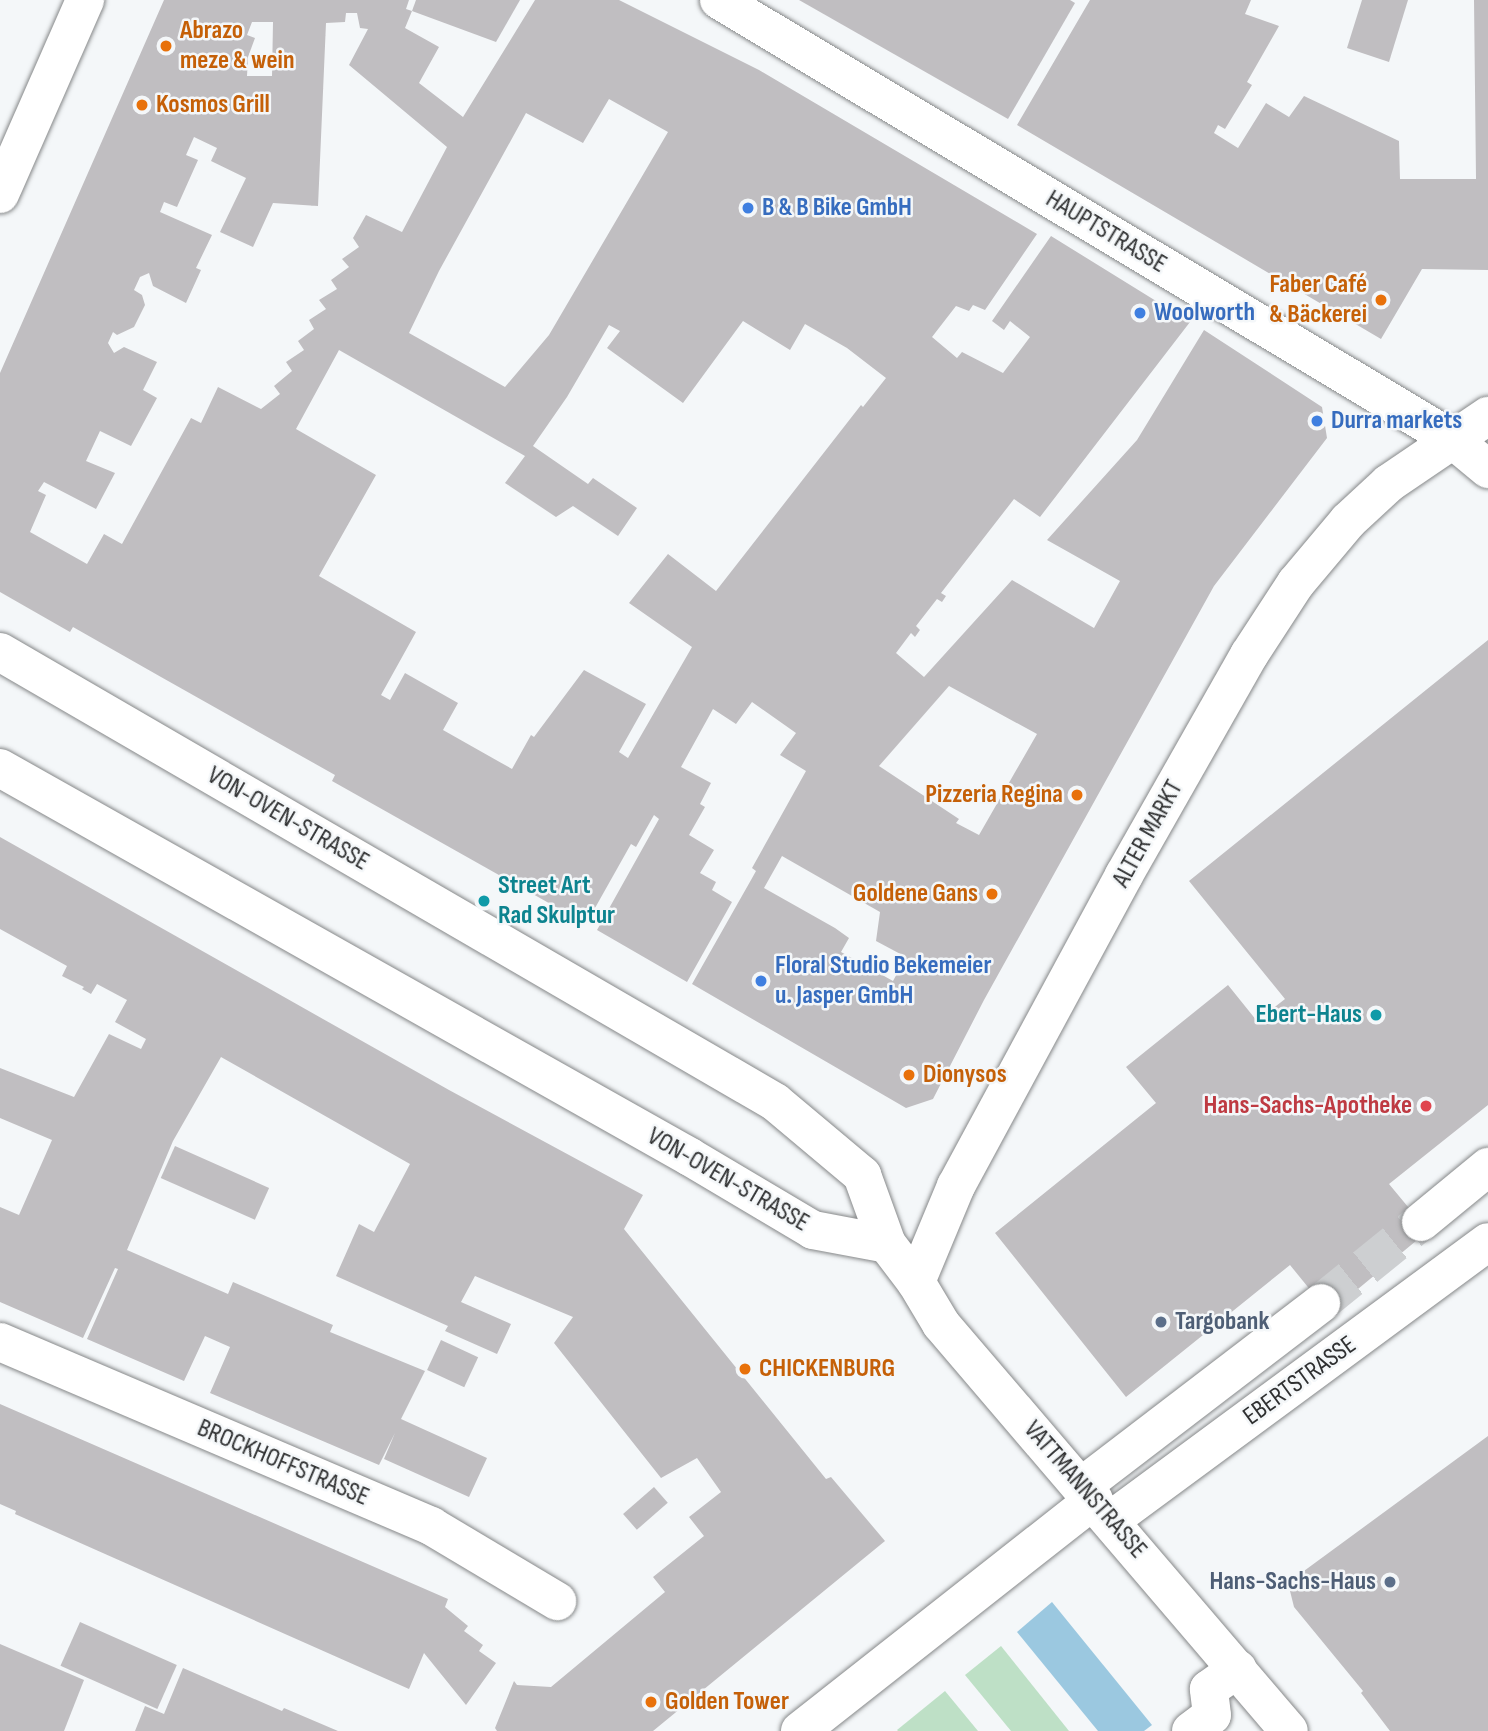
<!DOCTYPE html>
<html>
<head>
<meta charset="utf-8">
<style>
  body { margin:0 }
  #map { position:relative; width:1488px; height:1731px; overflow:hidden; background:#f4f7f9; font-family:"Sofia Sans Condensed",sans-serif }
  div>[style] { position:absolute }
  .green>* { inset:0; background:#bee0c6 }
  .water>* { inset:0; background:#9bc8e0 }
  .building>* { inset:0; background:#c0bec1; transform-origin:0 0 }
  .pedestrian-tunnel>* { height:38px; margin-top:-19px; transform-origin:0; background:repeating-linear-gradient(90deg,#cdcfd1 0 38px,transparent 0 57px) }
  .roads { filter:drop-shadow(0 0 2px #868889) drop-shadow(0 0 2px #868889) }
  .pedestrian>* { height:38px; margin:-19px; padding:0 19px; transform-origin:19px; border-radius:19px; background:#fff }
  .minor>* { height:38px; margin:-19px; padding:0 19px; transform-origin:19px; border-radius:19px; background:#fff }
  .dots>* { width:19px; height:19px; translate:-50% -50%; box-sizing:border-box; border:4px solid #f4f7f9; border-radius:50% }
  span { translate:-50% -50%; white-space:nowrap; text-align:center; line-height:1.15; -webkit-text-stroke:5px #f4f7f9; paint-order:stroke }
  .food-label { font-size:26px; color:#c56008; font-weight:700 }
  .left { translate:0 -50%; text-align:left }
  .right { translate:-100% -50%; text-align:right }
  .shop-label { font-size:26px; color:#366cbe; font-weight:700 }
  .street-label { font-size:26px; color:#2f3031 }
  .culture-label { font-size:26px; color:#0d838f; font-weight:700 }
  .health-label { font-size:26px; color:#be3a42; font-weight:700 }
  .service-label { font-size:26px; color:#4e5e75; font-weight:700 }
</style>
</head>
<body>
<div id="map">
  <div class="green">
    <div style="clip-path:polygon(1001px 1646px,1069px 1731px,1011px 1731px,965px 1675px)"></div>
    <div style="clip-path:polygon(945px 1691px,978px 1731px,898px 1731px,897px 1730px)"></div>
  </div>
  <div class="water">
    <div style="clip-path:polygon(1052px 1602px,1152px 1725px,1144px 1731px,1098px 1731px,1017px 1632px)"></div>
  </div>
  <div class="building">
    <div style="clip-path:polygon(evenodd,164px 0,409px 0,406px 9px,412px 11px,405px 28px,439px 47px,419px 83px,463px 117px,535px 0,619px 0,759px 70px,1037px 234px,985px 310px,973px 305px,969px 311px,956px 306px,932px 337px,957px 358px,962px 352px,1003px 373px,1030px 337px,1010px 321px,1004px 330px,992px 321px,1051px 236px,1190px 322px,1040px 517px,1014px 499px,941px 593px,946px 596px,942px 602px,937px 599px,916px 626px,920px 630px,915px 637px,911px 633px,896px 653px,924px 677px,1012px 580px,1094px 628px,1120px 581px,1047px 540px,1137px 440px,1204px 330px,1322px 407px,1327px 438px,1214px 586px,984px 1000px,933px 1099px,906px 1108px,692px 984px,751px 880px,756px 871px,752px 868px,806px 771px,780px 755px,796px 733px,752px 702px,736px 724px,713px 709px,681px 767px,711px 783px,700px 804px,705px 807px,689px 835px,714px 850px,700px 873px,716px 882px,712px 890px,732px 902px,687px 982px,597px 930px,659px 819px,654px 815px,636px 847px,631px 844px,586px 924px,332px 781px,335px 775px,161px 677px,73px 627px,70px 632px,0 592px,0 373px,164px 0,346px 13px,357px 13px,360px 28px,368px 29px,349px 65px,447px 147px,402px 232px,366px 215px,353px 238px,359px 247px,342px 259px,349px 267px,331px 280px,337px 289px,319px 300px,326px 309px,309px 320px,314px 329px,298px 341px,304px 350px,286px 362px,292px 371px,274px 386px,280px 394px,261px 409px,218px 387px,201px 423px,191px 418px,122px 544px,104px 534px,87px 564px,30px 532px,46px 495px,38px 491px,44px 482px,96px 509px,115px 473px,86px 461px,100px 431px,131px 446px,157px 398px,143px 390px,157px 362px,124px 347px,114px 353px,108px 343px,113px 332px,117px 335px,134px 327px,145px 305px,142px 295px,134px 290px,140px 277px,149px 273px,153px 286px,186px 303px,201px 270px,196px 268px,212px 235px,160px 212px,164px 202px,177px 207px,198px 160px,186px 155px,194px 137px,217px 148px,211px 161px,246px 178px,220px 232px,253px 247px,273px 203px,318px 206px,326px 23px,345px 22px,346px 13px,164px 0,252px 22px,273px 22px,272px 76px,247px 76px,248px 57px,255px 38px,247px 35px,252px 22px,164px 0,609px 99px,668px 132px,549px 335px,505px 387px,409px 333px,439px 271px,526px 113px,583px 143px,609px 99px,164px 0,743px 321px,790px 350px,805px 324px,847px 348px,886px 378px,863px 407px,861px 405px,716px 591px,668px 554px,629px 603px,692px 647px,628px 758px,619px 752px,646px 704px,584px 670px,534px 737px,531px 735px,512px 769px,443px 730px,458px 703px,405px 673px,390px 700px,381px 695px,416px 632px,319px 576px,376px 475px,296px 429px,339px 350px,525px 456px,505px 483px,556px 517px,573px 506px,618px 536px,637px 508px,593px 478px,588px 484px,533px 446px,567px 397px,609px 325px,620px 331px,607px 348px,683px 403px,743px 321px,164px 0,949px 686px,1037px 734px,979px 835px,956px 823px,959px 819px,879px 766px,949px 686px,164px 0,782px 856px,880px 912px,876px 941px,906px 957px,893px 981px,841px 952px,849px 938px,835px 928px,764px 888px,782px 856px)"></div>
    <div style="clip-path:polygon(416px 0,520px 0,496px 42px,412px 11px)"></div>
    <div style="clip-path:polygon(799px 0,1070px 0,1075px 3px,1008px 119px)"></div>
    <div style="clip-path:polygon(1090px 0,1251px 0,1245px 14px,1279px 26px,1247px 82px,1252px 85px,1225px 129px,1218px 125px,1214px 133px,1238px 148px,1266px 103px,1289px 117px,1304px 96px,1399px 141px,1400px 179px,1476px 179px,1474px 0,1488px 0,1488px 270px,1422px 269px,1381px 339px,1017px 125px)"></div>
    <div style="clip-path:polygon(1362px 0,1408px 0,1389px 62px,1347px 48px)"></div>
    <div style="clip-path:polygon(1488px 640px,1488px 1105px,1389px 1184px,1428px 1231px,1329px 1313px,1290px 1265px,1126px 1397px,995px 1233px,1156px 1103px,1126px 1067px,1228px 985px,1257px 1021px,1285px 999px,1189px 881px)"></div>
    <div style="clip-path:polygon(0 837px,449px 1090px,643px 1195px,624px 1229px,826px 1479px,831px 1477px,885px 1541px,653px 1731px,497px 1731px,495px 1728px,514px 1681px,517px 1685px,551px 1687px,665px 1592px,653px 1577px,704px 1536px,689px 1517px,721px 1492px,697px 1458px,661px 1478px,554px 1343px,573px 1317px,475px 1276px,461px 1302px,511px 1324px,497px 1354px,445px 1331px,448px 1326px,336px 1276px,359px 1224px,374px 1232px,410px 1164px,221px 1057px,173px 1141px,127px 1250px,228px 1294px,233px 1282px,333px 1325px,330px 1332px,425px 1371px,401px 1419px,487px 1458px,469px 1497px,384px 1459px,395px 1433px,379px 1465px,210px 1393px,230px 1347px,205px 1336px,184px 1381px,87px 1339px,118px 1269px,115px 1268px,83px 1338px,0 1302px,0 1207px,19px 1215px,52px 1140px,0 1118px,0 1068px,74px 1097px,109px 1034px,141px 1049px,146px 1039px,115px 1022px,127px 1000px,97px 984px,91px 994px,82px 989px,84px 987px,62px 976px,67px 966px,0 929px)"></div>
    <div style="left:175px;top:1146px;width:103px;height:35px;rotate:24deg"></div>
    <div style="left:441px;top:1340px;width:41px;height:33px;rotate:25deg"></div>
    <div style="clip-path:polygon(0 1404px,448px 1599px,445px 1607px,468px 1626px,464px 1631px,483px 1645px,479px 1651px,496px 1663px,466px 1705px,424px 1653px,409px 1689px,15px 1514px,16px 1511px,0 1504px)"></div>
    <div style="clip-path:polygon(1488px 1436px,1488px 1731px,1390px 1731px,1361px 1693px,1363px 1691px,1294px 1607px,1290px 1591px,1293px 1579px)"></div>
    <div style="left:654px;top:1487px;width:21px;height:41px;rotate:49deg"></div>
    <div style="left:80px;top:1622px;width:106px;height:48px;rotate:24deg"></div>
    <div style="clip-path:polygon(0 1644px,84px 1680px,64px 1731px,0 1731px)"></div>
    <div style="clip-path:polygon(183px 1668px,282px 1711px,284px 1708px,338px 1731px,135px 1731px,145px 1706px,164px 1714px)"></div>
  </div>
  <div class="pedestrian-tunnel">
    <div style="left:1321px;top:1303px;width:129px;rotate:-39deg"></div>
  </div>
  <div class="roads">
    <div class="pedestrian">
      <div style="left:719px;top:0;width:854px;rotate:30.92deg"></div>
      <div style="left:1452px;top:439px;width:47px;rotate:39.8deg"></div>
      <div style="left:1421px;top:1222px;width:87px;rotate:-39.4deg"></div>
      <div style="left:1082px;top:1486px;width:301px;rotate:-37.4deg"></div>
      <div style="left:1191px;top:1731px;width:26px;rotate:-37deg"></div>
      <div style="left:1212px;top:1715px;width:26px;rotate:-97deg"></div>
      <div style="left:1209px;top:1689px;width:35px;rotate:-35deg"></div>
    </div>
    <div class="minor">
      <div style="left:0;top:194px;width:212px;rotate:-66.3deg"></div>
      <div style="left:0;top:652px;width:896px;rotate:30.14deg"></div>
      <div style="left:775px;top:1102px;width:114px;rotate:40deg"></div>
      <div style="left:862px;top:1175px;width:73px;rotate:70.1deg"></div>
      <div style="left:887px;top:1244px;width:48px;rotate:52.7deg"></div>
      <div style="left:916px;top:1282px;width:49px;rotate:59.2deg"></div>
      <div style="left:941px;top:1324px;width:535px;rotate:49.47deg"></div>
      <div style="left:0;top:768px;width:792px;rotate:29.41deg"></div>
      <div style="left:690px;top:1157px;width:143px;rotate:30.7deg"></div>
      <div style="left:813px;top:1230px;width:75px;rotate:10.7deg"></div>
      <div style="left:916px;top:1282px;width:104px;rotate:-67.4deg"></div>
      <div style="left:956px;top:1186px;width:353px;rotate:-61.6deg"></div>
      <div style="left:1124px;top:875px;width:253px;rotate:-60.4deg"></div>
      <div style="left:1249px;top:655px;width:86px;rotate:-56.9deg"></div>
      <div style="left:1296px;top:583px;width:81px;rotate:-50deg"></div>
      <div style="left:1348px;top:521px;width:56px;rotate:-42.8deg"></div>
      <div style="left:1389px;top:483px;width:120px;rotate:-34.1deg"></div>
      <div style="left:0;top:1342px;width:469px;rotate:23.1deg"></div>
      <div style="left:431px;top:1526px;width:147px;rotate:30.8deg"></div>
      <div style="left:1111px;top:1520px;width:468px;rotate:-36.4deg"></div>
      <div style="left:800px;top:1731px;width:374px;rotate:-38.2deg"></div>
    </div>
  </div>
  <div class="dots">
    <div style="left:166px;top:46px;background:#e8710a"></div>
    <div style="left:142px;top:105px;background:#e8710a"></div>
    <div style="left:748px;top:208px;background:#3f7fe0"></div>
    <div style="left:1381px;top:300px;background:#e8710a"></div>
    <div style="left:1140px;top:313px;background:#3f7fe0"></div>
    <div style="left:1317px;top:421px;background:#3f7fe0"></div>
    <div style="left:1077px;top:795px;background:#e8710a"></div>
    <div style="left:992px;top:894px;background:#e8710a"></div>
    <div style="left:484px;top:901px;background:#0f9aa8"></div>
    <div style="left:761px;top:981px;background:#3f7fe0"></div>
    <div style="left:1376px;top:1015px;background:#0f9aa8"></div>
    <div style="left:909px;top:1075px;background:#e8710a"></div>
    <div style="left:1426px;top:1106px;background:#e0444e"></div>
    <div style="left:1161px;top:1322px;background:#5c6f8a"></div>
    <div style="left:745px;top:1369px;background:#e8710a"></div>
    <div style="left:1390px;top:1582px;background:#5c6f8a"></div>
    <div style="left:651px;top:1702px;background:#e8710a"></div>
  </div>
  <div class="food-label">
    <span class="left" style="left:180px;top:46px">Abrazo<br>meze &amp; wein</span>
    <span class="left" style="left:156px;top:105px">Kosmos Grill</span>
    <span class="right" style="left:1367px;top:300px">Faber Café<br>&amp; Bäckerei</span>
    <span class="right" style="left:1063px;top:795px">Pizzeria Regina</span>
    <span class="right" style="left:978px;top:894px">Goldene Gans</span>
    <span class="left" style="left:923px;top:1075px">Dionysos</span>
    <span class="left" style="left:759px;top:1369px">CHICKENBURG</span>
    <span class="left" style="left:665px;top:1702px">Golden Tower</span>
  </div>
  <div class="shop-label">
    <span class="left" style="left:762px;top:208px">B &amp; B Bike GmbH</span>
    <span class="left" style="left:1154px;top:313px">Woolworth</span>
    <span class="left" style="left:1331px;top:421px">Durra markets</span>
    <span class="left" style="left:775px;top:981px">Floral Studio Bekemeier<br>u. Jasper GmbH</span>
  </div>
  <div class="street-label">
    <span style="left:1106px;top:232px;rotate:31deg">HAUPTSTRASSE</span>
    <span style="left:288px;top:819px;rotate:30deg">VON-OVEN-STRASSE</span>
    <span style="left:1148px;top:834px;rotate:-61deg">ALTER MARKT</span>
    <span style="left:728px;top:1180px;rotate:30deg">VON-OVEN-STRASSE</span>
    <span style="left:1300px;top:1381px;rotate:-36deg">EBERTSTRASSE</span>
    <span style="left:283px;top:1463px;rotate:23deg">BROCKHOFFSTRASSE</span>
    <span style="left:1085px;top:1490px;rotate:49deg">VATTMANNSTRASSE</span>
  </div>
  <div class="culture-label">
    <span class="left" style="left:498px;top:901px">Street Art<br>Rad Skulptur</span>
    <span class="right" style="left:1362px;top:1015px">Ebert-Haus</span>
  </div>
  <div class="health-label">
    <span class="right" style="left:1412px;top:1106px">Hans-Sachs-Apotheke</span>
  </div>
  <div class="service-label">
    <span class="left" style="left:1175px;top:1322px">Targobank</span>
    <span class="right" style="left:1376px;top:1582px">Hans-Sachs-Haus</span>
  </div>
</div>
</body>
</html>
